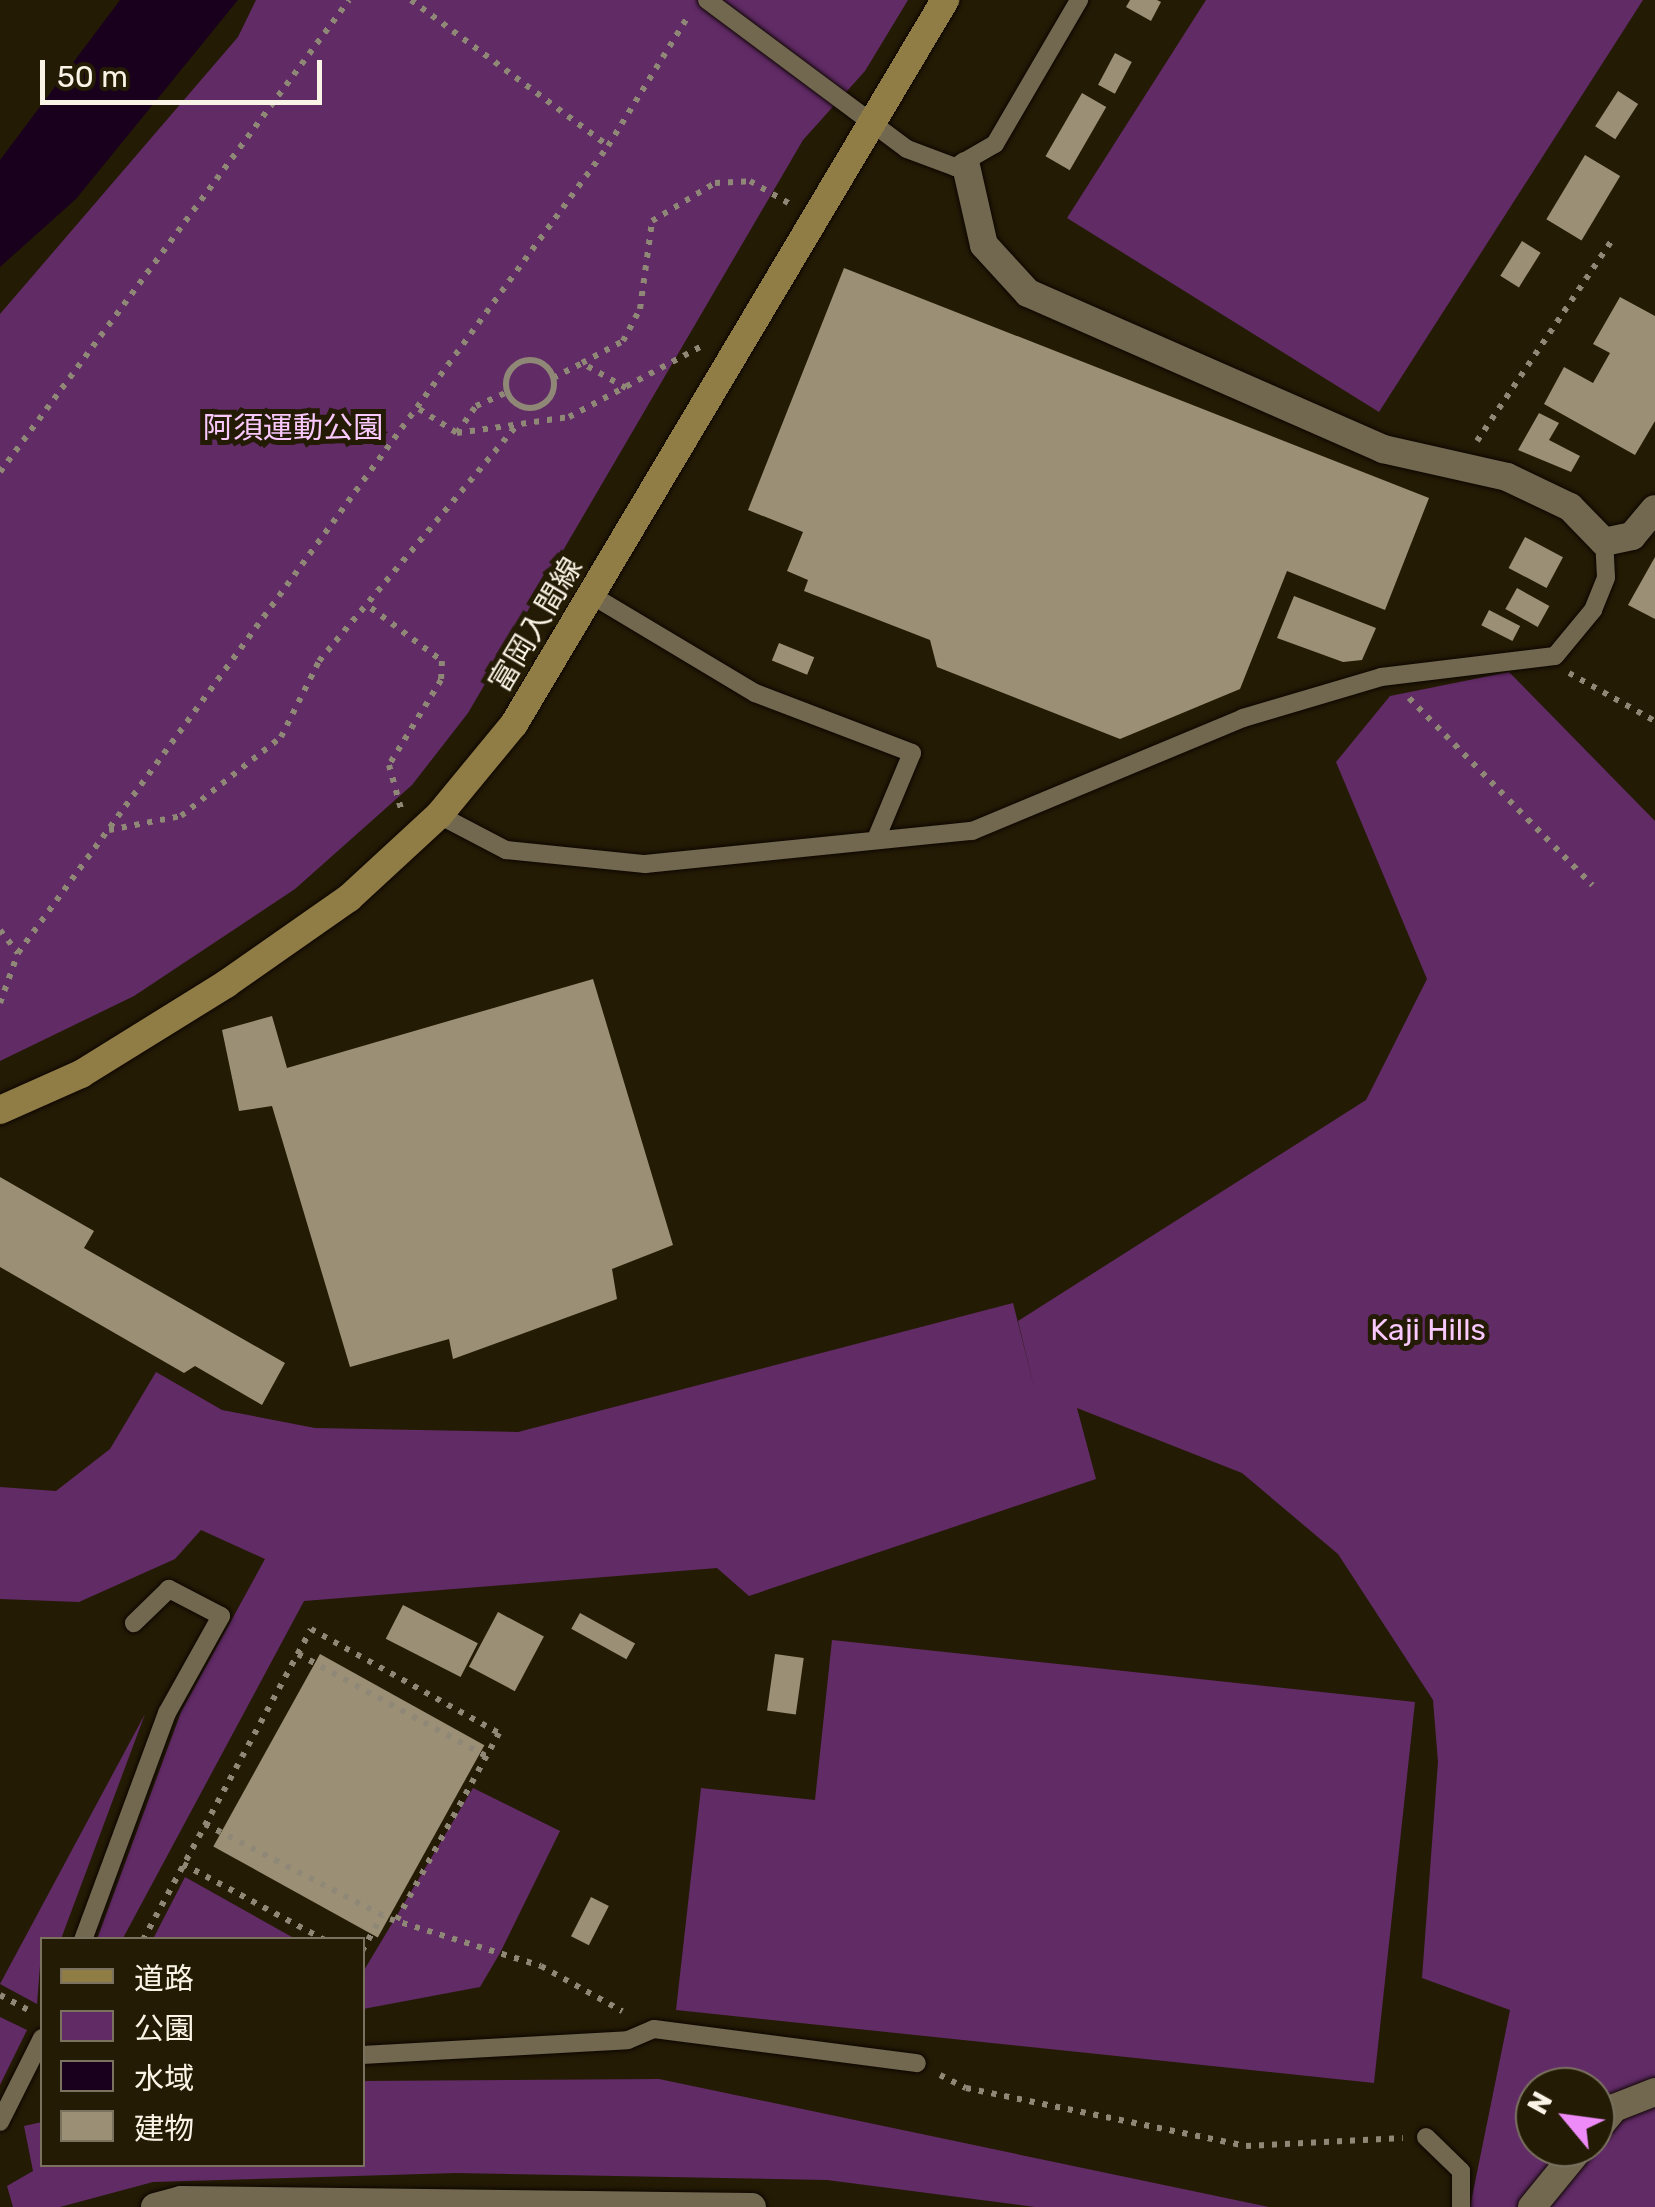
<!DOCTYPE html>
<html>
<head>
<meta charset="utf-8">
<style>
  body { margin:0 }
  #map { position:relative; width:1655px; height:2207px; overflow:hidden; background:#241b05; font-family:Rubik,"Noto Sans JP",sans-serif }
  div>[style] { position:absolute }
  .green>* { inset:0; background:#612b66 }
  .water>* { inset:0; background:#19011d }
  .building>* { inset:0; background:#9b9076; transform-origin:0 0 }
  .path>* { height:6px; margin-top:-3px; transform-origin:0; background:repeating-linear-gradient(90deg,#908876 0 5px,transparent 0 13px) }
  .path>.ring { margin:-3px; padding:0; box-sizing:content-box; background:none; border:6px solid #908876; border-radius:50% }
  .roads { filter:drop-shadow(0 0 2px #0d0600) drop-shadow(0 0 2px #0d0600) }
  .service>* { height:18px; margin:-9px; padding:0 9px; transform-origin:9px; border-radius:9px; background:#72684f }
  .minor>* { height:28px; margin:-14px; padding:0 14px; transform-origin:14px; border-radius:14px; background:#72684f }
  .tertiary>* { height:28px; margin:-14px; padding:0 14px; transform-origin:14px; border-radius:14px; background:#72684f }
  .secondary>* { height:28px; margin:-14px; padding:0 14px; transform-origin:14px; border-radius:14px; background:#907c45 }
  span { translate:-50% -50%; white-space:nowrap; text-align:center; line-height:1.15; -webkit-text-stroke:10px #241b05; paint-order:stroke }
  .park-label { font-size:30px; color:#f9c9fd }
  .street-label { font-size:30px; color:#faf4e6 }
  .legend { position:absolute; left:40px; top:1937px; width:325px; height:230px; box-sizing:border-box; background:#241b05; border:2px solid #7a725f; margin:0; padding:12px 18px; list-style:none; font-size:30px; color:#faf4e6 }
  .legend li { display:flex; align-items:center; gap:20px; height:50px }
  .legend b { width:50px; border:2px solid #7a725f }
  .north { position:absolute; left:1515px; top:2067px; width:100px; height:100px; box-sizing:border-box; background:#241b05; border:2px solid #7a725f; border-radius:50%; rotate:299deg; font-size:28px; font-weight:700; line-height:40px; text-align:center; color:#faf4e6 }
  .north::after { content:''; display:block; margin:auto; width:35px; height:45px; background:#ee8bf8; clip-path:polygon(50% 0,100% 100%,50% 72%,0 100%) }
  .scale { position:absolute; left:40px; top:60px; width:282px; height:45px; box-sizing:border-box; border:5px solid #faf4e6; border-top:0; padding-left:12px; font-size:30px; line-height:35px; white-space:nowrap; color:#faf4e6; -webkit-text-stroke:8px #241b05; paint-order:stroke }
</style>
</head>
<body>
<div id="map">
  <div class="green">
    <div style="clip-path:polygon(256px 0,908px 0,865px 71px,803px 140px,468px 713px,412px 785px,295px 889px,134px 996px,0 1061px,0 314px,238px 37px)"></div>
    <div style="clip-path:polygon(1206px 0,1643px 0,1379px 412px,1067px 218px)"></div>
    <div style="clip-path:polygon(evenodd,1509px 672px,1655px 821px,1655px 2207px,1470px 2207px,1510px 2010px,1422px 1978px,1438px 1762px,1433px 1700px,1338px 1554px,1242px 1473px,1077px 1408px,1096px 1479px,749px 1596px,717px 1568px,304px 1601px,122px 1940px,97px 1939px,181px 1712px,265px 1559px,201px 1530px,175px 1559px,79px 1602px,0 1599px,0 1487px,56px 1491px,110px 1449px,156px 1372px,222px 1410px,315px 1428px,518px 1432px,1013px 1303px,1035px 1391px,1018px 1321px,1366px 1100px,1427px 979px,1336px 762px,1390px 696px,1509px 672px,1535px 2087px,1595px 2087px,1595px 2147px,1535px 2147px,1535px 2087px)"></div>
    <div style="clip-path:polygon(832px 1640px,1415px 1702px,1374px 2083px,676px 2010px,701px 1788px,815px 1800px)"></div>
    <div style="clip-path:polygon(145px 1714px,61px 1939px,42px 1940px,37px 2004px,0 1984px)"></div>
    <div style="clip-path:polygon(473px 1788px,560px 1831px,500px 1953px,480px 1987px,363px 2009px,363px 1972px)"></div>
    <div style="clip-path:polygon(185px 1877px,292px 1937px,153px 1939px)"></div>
    <div style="clip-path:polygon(0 2017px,27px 2030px,0 2085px)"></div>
    <div style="clip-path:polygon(659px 2079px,1269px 2207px,1035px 2207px,827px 2180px,456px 2173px,153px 2182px,60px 2207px,13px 2207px,7px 2186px,33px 2171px,24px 2126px,42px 2122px,42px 2164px,362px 2164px,363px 2081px)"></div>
  </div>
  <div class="water">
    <div style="clip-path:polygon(120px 0,238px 0,76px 199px,0 267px,0 160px)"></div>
  </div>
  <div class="building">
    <div style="clip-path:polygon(1130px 0,1157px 0,1161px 2px,1151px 21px,1126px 7px)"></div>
    <div style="left:1115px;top:53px;width:19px;height:36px;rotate:28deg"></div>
    <div style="left:1618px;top:91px;width:24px;height:42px;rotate:33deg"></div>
    <div style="left:1082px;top:93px;width:28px;height:73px;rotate:30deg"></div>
    <div style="left:1585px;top:155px;width:41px;height:75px;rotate:31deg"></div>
    <div style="left:1522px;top:241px;width:22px;height:41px;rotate:32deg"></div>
    <div style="clip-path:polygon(844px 268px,1429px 498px,1385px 610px,1287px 571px,1240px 689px,1120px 739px,937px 667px,930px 640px,804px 591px,808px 580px,787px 571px,803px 532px,748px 510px)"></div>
    <div style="clip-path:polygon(1620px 297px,1655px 316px,1655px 421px,1635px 455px,1544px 404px,1564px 367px,1593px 383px,1610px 353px,1593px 344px)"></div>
    <div style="clip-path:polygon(1539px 413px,1559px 423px,1549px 440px,1580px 456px,1571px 472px,1518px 450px)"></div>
    <div style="left:1525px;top:537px;width:43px;height:35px;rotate:28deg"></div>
    <div style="clip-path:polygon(1655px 557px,1655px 619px,1628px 605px)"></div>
    <div style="left:1517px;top:588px;width:37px;height:24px;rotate:29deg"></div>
    <div style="clip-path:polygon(1294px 596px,1376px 628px,1362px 660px,1343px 662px,1277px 638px)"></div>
    <div style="left:1489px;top:610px;width:35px;height:17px;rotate:27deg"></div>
    <div style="left:779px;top:643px;width:38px;height:19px;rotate:22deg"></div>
    <div style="clip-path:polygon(593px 979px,673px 1245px,612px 1269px,617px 1299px,453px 1359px,449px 1339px,350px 1367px,272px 1106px,239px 1111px,222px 1030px,272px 1016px,287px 1068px)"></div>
    <div style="clip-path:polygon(0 1177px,94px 1231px,84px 1248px,285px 1363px,262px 1405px,195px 1366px,184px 1373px,0 1267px)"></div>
    <div style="left:403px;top:1605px;width:84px;height:38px;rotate:27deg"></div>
    <div style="left:498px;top:1612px;width:52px;height:62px;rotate:28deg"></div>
    <div style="left:580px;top:1613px;width:63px;height:18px;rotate:29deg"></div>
    <div style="left:320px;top:1654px;width:188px;height:220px;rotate:29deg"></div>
    <div style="left:775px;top:1654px;width:29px;height:57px;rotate:8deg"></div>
    <div style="left:591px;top:1897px;width:20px;height:44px;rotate:27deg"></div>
  </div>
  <div class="path">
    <div style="left:411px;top:0;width:245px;rotate:36.5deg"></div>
    <div class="ring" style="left:506px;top:360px;width:42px;height:42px"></div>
    <div style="left:553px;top:378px;width:33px;rotate:-27deg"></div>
    <div style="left:626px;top:388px;width:51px;rotate:-150.4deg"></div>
    <div style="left:582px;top:363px;width:47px;rotate:-28.2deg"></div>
    <div style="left:623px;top:341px;width:36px;rotate:-62deg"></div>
    <div style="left:640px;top:309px;width:89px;rotate:-82.2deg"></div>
    <div style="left:652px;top:221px;width:74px;rotate:-31.1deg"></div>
    <div style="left:715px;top:183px;width:35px;rotate:-3deg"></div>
    <div style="left:750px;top:181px;width:46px;rotate:29.9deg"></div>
    <div style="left:419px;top:409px;width:45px;rotate:32.3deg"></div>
    <div style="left:457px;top:433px;width:113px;rotate:-8.1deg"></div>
    <div style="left:569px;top:417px;width:151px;rotate:-28.1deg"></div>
    <div style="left:457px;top:433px;width:33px;rotate:-55deg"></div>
    <div style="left:476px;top:406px;width:34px;rotate:-24deg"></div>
    <div style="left:1477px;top:441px;width:246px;rotate:-56.1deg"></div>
    <div style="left:0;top:472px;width:587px;rotate:-53.52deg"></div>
    <div style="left:371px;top:608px;width:89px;rotate:36.7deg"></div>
    <div style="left:442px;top:661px;width:19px;rotate:93deg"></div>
    <div style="left:441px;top:680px;width:100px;rotate:121.5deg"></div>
    <div style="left:389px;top:765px;width:46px;rotate:74.7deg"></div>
    <div style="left:1569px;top:673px;width:98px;rotate:29.2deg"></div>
    <div style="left:1409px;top:698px;width:262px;rotate:45.6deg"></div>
    <div style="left:109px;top:830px;width:73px;rotate:-11deg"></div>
    <div style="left:181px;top:816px;width:127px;rotate:-38.3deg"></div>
    <div style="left:281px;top:737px;width:85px;rotate:-63.4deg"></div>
    <div style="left:319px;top:661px;width:309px;rotate:-50deg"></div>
    <div style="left:0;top:930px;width:29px;rotate:52deg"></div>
    <div style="left:18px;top:953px;width:1000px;rotate:-53.83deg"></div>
    <div style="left:608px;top:146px;width:150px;rotate:-58.3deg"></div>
    <div style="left:0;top:1003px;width:53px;rotate:-70.2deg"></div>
    <div style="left:298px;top:1654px;width:214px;rotate:28.5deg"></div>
    <div style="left:205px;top:1824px;width:208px;rotate:27.2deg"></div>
    <div style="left:390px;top:1919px;width:158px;rotate:17.3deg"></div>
    <div style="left:541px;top:1966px;width:93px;rotate:29.1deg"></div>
    <div style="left:183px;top:1864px;width:161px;rotate:28.2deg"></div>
    <div style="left:143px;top:1940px;width:353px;rotate:-61.6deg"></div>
    <div style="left:311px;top:1629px;width:215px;rotate:29deg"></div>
    <div style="left:499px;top:1733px;width:214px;rotate:118.7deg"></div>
    <div style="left:362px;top:1951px;width:41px;rotate:-60.9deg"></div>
    <div style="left:0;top:1995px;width:36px;rotate:28deg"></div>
    <div style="left:940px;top:2075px;width:29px;rotate:27deg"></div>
    <div style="left:966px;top:2088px;width:286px;rotate:11.7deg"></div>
    <div style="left:1246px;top:2146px;width:157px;rotate:-2.9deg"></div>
  </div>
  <div class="roads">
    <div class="service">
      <div style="left:707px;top:0;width:249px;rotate:36.7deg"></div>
      <div style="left:907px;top:149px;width:51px;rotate:20.6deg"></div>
      <div style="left:955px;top:167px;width:46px;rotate:-29.9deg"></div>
      <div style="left:995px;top:144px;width:167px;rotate:-59.7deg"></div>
      <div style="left:593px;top:596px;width:189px;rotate:30.9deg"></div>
      <div style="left:755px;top:693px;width:168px;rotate:20.9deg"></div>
      <div style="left:912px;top:753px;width:93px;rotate:112.7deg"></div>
      <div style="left:439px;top:815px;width:76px;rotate:27.6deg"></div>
      <div style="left:506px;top:850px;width:140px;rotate:5.8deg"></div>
      <div style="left:645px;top:864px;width:329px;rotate:-5.8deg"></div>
      <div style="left:972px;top:831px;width:294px;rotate:-22.6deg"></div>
      <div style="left:1243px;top:718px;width:144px;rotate:-16.5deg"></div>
      <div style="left:1381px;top:677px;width:175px;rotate:-6.9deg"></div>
      <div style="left:1555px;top:656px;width:60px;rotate:-50.4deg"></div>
      <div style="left:1593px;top:610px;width:35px;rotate:-68deg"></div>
      <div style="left:1606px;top:577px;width:35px;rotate:-93deg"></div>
      <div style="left:83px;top:1940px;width:242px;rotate:-69.7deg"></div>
      <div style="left:167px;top:1713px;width:111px;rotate:-60.9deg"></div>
      <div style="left:221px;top:1616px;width:59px;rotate:-152.6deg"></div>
      <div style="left:169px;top:1589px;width:49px;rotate:135.8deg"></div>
      <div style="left:362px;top:2055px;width:266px;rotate:-3.2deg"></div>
      <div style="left:628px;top:2040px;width:28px;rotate:-23deg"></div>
      <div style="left:654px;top:2029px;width:265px;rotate:7.4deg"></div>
      <div style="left:0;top:2122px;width:94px;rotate:-63.4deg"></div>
      <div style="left:1426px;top:2137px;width:49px;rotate:44.2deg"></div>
      <div style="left:1461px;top:2171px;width:36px;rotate:90deg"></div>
    </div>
    <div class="minor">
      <div style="left:966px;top:166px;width:81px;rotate:77.2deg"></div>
      <div style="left:984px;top:245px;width:65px;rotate:47.5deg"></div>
      <div style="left:1028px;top:293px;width:388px;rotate:23.7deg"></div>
      <div style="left:1383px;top:449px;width:127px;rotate:12.7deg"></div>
      <div style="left:1507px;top:477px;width:70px;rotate:25.5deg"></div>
      <div style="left:1570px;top:507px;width:49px;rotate:45.8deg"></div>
      <div style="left:1604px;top:542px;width:29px;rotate:-12deg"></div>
      <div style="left:1632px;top:536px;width:35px;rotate:-50deg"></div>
      <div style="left:1595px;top:2131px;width:30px;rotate:-50deg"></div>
      <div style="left:1614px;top:2108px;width:44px;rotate:-21.3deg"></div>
      <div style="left:1532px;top:2207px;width:77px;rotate:-50.8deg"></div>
    </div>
    <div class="tertiary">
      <div style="left:155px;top:2207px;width:27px;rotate:-15deg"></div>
      <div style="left:181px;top:2200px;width:571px;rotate:0.7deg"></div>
    </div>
    <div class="secondary">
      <div style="left:0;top:1110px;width:89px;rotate:-24deg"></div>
      <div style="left:81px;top:1074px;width:171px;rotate:-31.8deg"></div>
      <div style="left:226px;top:984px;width:150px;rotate:-35deg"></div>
      <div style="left:349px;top:898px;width:122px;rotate:-42.7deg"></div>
      <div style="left:439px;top:815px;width:118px;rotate:-50.5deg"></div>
      <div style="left:514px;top:724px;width:843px;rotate:-59.23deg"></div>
    </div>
  </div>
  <div class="park-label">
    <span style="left:293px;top:428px">阿須運動公園</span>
    <span style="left:1428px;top:1330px">Kaji Hills</span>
  </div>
  <div class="street-label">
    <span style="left:536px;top:625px;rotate:-59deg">富岡入間線</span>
  </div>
  <ul class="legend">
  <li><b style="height:12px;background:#907c45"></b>道路</li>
  <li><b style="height:28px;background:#612b66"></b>公園</li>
  <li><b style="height:28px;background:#19011d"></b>水域</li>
  <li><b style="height:28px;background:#9b9076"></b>建物</li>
  </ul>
  <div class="north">N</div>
  <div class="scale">50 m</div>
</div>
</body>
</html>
